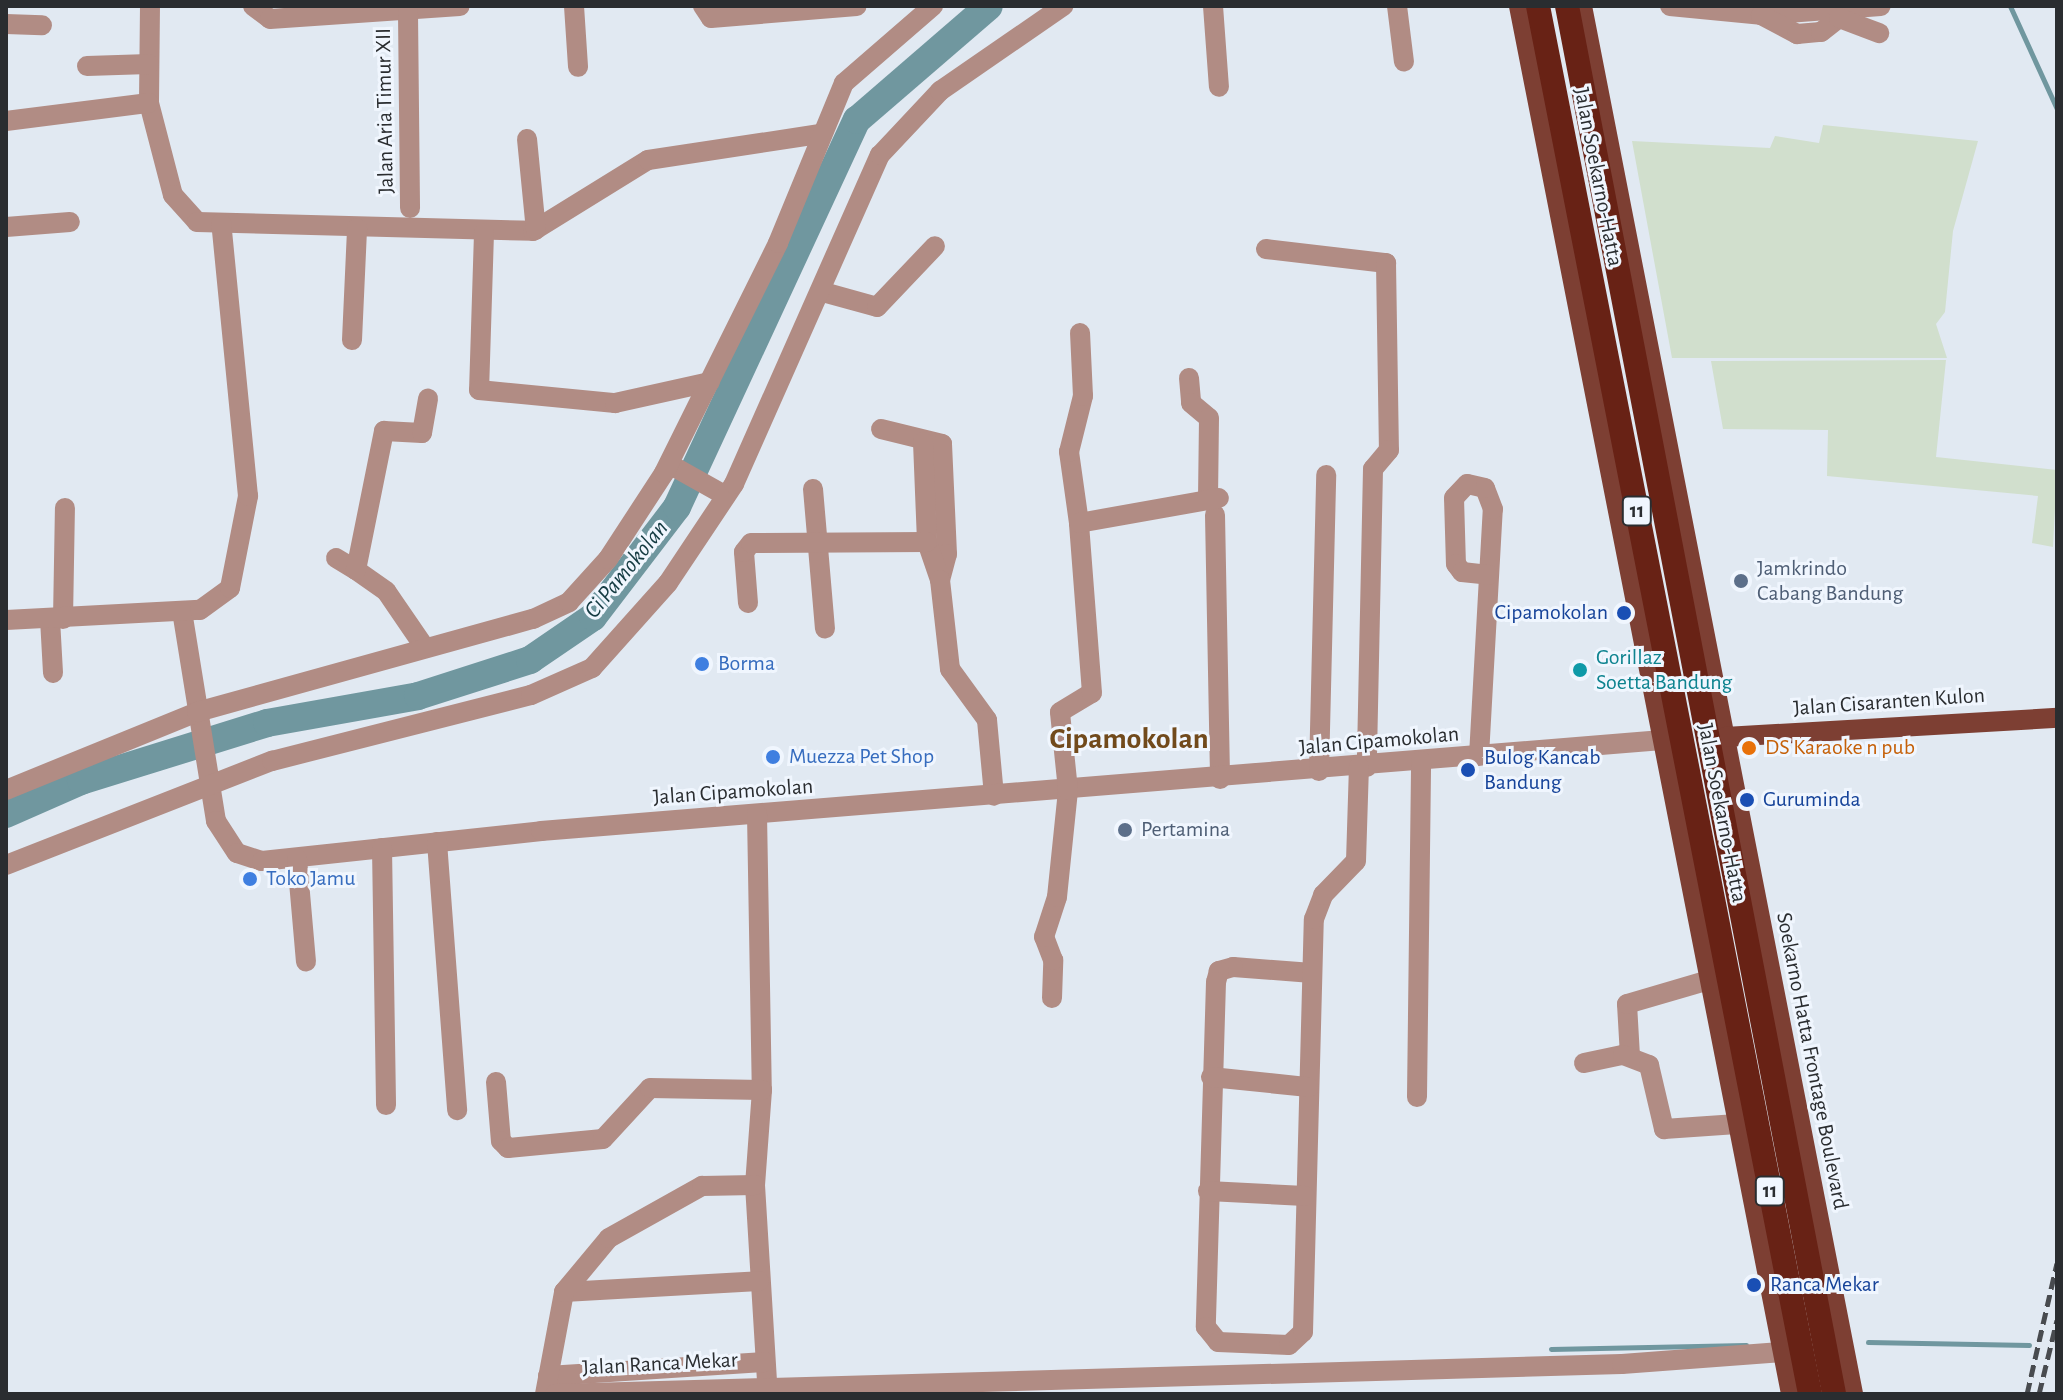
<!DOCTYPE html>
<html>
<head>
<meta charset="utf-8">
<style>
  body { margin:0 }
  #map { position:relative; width:2063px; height:1400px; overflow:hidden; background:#e1e9f2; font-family:"Alegreya Sans",sans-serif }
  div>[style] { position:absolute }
  .green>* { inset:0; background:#d1dfcd }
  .stream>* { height:5px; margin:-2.5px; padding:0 2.5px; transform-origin:2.5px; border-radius:2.5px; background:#70979f }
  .river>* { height:28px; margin:-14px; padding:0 14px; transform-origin:14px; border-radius:14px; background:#70979f }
  .minor>* { height:20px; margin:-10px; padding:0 10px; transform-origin:10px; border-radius:10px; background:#b18c84 }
  .major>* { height:20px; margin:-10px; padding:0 10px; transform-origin:10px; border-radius:10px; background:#7d3f33 }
  .highway>* { height:24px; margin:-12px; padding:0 12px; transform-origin:12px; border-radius:12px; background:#682215 }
  .rail>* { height:5px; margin-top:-2.5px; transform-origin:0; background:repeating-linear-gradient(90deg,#484b4f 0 12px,transparent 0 18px) }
  .dots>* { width:22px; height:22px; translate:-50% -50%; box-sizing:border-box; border:4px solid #f0f6fe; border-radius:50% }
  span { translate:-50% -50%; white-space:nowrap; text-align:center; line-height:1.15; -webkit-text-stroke:6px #f0f6fe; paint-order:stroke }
  .shield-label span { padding:2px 6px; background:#f0f6fe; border:2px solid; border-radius:6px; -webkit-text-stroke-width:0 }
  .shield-label { font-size:20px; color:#2a2d30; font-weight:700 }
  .street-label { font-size:22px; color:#2a2d30 }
  .service-label { font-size:22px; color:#4e5e75 }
  .left { translate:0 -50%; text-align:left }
  .transit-label { font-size:22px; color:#164399 }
  .right { translate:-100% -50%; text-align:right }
  .culture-label { font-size:22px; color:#0d838f }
  .shop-label { font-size:22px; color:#366cbe }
  .food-label { font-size:22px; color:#c56008 }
  .water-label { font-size:24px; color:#153b42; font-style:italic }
  .district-label { font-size:30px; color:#714a1c; font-weight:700 }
  .frame { position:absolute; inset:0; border:8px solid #2a2d30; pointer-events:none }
</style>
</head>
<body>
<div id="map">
  <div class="green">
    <div style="clip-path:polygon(1823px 125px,1978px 141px,1953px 231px,1945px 312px,1936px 324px,1947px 358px,1672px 358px,1632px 141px,1770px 148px,1775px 136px,1819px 143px)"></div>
    <div style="clip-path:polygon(1946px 360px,1936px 457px,2057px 470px,2053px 547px,2032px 543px,2038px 496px,1827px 476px,1828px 430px,1723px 429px,1711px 361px)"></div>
  </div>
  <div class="stream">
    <div style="left:2010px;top:6px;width:113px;rotate:65.5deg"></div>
    <div style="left:1868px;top:1342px;width:161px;rotate:1.1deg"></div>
    <div style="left:1551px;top:1349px;width:195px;rotate:-1.2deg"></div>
  </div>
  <div class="river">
    <div style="left:6px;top:814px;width:82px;rotate:-23.7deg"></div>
    <div style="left:81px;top:781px;width:195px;rotate:-17.3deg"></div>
    <div style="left:267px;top:723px;width:153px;rotate:-10.1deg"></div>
    <div style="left:418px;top:696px;width:118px;rotate:-17.8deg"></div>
    <div style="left:530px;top:660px;width:76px;rotate:-34.3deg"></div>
    <div style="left:593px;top:617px;width:138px;rotate:-52.6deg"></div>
    <div style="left:677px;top:507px;width:427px;rotate:-65.1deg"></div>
    <div style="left:857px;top:120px;width:174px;rotate:-40.8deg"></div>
  </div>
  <div class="minor">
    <div style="left:150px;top:6px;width:97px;rotate:90.6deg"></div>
    <div style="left:149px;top:103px;width:95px;rotate:75.4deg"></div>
    <div style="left:173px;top:195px;width:36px;rotate:48deg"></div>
    <div style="left:197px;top:222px;width:336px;rotate:1.5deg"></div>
    <div style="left:533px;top:231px;width:135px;rotate:-31.7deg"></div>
    <div style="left:648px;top:160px;width:174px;rotate:-8.6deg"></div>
    <div style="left:253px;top:6px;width:21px;rotate:37deg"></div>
    <div style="left:270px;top:19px;width:190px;rotate:-3.9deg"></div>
    <div style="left:574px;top:6px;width:61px;rotate:86.2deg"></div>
    <div style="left:703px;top:6px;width:14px;rotate:56deg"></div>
    <div style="left:711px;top:18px;width:146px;rotate:-4.7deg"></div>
    <div style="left:1213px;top:6px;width:81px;rotate:85.8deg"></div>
    <div style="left:1397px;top:6px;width:56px;rotate:82.9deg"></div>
    <div style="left:1670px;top:6px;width:91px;rotate:5.6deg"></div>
    <div style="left:1761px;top:15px;width:120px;rotate:-4.3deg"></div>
    <div style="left:408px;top:13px;width:195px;rotate:89.4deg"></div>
    <div style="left:1761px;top:15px;width:41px;rotate:27.8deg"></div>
    <div style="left:1797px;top:34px;width:24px;rotate:-5deg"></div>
    <div style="left:1821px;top:32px;width:23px;rotate:-38deg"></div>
    <div style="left:1839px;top:18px;width:43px;rotate:20.6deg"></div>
    <div style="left:6px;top:24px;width:36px;rotate:2deg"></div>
    <div style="left:87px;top:66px;width:62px;rotate:-1.8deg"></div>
    <div style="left:6px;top:121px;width:144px;rotate:-7.2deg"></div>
    <div style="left:527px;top:139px;width:91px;rotate:84.4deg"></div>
    <div style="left:6px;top:227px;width:64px;rotate:-4.5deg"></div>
    <div style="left:484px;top:233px;width:157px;rotate:91.8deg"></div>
    <div style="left:479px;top:390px;width:137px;rotate:5.5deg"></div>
    <div style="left:615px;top:403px;width:97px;rotate:-12.5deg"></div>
    <div style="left:1266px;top:249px;width:121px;rotate:6.7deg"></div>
    <div style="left:1386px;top:263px;width:187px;rotate:89.1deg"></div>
    <div style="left:1389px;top:450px;width:25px;rotate:130deg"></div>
    <div style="left:1373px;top:469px;width:298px;rotate:91.2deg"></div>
    <div style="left:823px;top:292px;width:56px;rotate:15.5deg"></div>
    <div style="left:877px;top:307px;width:84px;rotate:-46.4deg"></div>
    <div style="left:352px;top:340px;width:112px;rotate:-87.4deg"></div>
    <div style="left:1189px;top:378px;width:25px;rotate:85deg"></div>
    <div style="left:1191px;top:403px;width:23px;rotate:40deg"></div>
    <div style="left:1209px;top:418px;width:81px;rotate:90.7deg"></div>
    <div style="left:881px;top:429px;width:63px;rotate:13.8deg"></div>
    <div style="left:942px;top:444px;width:110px;rotate:87.4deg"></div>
    <div style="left:947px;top:554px;width:27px;rotate:105deg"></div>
    <div style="left:923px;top:442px;width:100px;rotate:87.7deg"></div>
    <div style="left:927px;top:542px;width:40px;rotate:71.1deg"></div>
    <div style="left:940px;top:580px;width:90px;rotate:83.6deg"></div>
    <div style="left:950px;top:669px;width:63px;rotate:54deg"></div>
    <div style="left:987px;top:720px;width:76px;rotate:84.7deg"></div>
    <div style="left:669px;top:464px;width:65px;rotate:29.3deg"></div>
    <div style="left:813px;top:489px;width:140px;rotate:85.1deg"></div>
    <div style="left:1215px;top:515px;width:264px;rotate:88.9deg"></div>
    <div style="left:1079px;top:523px;width:72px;rotate:-98deg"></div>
    <div style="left:1069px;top:452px;width:58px;rotate:-76deg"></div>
    <div style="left:1083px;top:396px;width:63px;rotate:-92.7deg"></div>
    <div style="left:336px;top:558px;width:23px;rotate:31deg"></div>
    <div style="left:748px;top:603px;width:51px;rotate:-94.5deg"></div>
    <div style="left:744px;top:552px;width:11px;rotate:-52deg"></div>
    <div style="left:751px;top:543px;width:176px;rotate:-0.3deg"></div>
    <div style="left:182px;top:611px;width:213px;rotate:80.8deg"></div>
    <div style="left:216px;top:821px;width:38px;rotate:57deg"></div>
    <div style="left:237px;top:853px;width:26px;rotate:18deg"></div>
    <div style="left:262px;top:861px;width:281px;rotate:-6.1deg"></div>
    <div style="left:541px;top:831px;width:1125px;rotate:-4.64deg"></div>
    <div style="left:50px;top:619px;width:54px;rotate:86.8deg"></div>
    <div style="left:63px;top:619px;width:111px;rotate:-89deg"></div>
    <div style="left:6px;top:620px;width:194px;rotate:-3deg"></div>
    <div style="left:200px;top:610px;width:37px;rotate:-36deg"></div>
    <div style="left:230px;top:588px;width:94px;rotate:-78.9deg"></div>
    <div style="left:248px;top:496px;width:274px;rotate:-95.6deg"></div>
    <div style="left:423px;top:645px;width:65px;rotate:-124.4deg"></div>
    <div style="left:386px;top:591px;width:37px;rotate:-145deg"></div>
    <div style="left:356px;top:570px;width:142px;rotate:-78.6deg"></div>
    <div style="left:384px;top:431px;width:38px;rotate:3deg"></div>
    <div style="left:422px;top:433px;width:35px;rotate:-80deg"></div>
    <div style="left:1479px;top:756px;width:247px;rotate:-86.8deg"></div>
    <div style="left:1493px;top:509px;width:22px;rotate:-111deg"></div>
    <div style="left:1485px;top:488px;width:18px;rotate:-167deg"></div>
    <div style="left:1467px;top:484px;width:19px;rotate:133deg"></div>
    <div style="left:1454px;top:498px;width:66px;rotate:88.3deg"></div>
    <div style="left:1456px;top:564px;width:10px;rotate:53deg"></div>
    <div style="left:1462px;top:572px;width:27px;rotate:6deg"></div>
    <div style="left:1319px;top:771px;width:296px;rotate:-88.6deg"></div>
    <div style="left:6px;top:790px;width:206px;rotate:-22.2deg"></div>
    <div style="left:197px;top:712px;width:349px;rotate:-15.5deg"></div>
    <div style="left:533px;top:619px;width:40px;rotate:-25deg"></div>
    <div style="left:569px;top:602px;width:58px;rotate:-47.8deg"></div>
    <div style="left:608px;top:559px;width:103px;rotate:-56.9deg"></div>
    <div style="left:664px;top:473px;width:257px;rotate:-63.6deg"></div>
    <div style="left:778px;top:243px;width:173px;rotate:-67.6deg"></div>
    <div style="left:844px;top:83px;width:118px;rotate:-40.9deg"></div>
    <div style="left:757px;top:814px;width:276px;rotate:89deg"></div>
    <div style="left:762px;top:1090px;width:95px;rotate:94.2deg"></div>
    <div style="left:755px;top:1185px;width:197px;rotate:86.5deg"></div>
    <div style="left:437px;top:842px;width:269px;rotate:85.7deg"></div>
    <div style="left:382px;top:848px;width:257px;rotate:89.1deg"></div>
    <div style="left:297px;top:859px;width:103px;rotate:85deg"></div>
    <div style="left:6px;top:865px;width:286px;rotate:-21.4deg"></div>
    <div style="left:272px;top:761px;width:267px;rotate:-14.3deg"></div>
    <div style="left:531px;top:695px;width:67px;rotate:-23.9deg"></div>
    <div style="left:592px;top:668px;width:114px;rotate:-48.2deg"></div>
    <div style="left:668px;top:583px;width:119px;rotate:-56.3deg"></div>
    <div style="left:734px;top:484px;width:360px;rotate:-66.1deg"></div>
    <div style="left:880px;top:155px;width:88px;rotate:-46.8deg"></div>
    <div style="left:940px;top:91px;width:150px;rotate:-34.6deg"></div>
    <div style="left:1312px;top:973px;width:79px;rotate:-175.7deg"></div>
    <div style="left:1233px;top:967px;width:15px;rotate:164deg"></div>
    <div style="left:1219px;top:971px;width:11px;rotate:105deg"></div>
    <div style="left:1216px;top:982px;width:345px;rotate:91.7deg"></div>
    <div style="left:1206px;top:1327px;width:19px;rotate:51deg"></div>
    <div style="left:1218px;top:1342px;width:71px;rotate:2.4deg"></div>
    <div style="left:1289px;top:1345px;width:19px;rotate:-43deg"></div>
    <div style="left:1303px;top:1332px;width:413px;rotate:-88.5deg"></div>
    <div style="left:1314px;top:919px;width:26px;rotate:-69deg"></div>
    <div style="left:1323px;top:895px;width:47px;rotate:-45.9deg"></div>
    <div style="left:1356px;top:861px;width:94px;rotate:-88.2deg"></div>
    <div style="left:1052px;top:998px;width:38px;rotate:-88deg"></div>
    <div style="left:1053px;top:960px;width:25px;rotate:-111deg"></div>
    <div style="left:1044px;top:937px;width:42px;rotate:-72deg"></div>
    <div style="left:1057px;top:897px;width:108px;rotate:-84.1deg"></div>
    <div style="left:1068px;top:790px;width:78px;rotate:-95.9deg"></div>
    <div style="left:1060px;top:712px;width:37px;rotate:-31deg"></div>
    <div style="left:1092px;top:693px;width:170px;rotate:-94.4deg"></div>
    <div style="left:1079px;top:523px;width:142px;rotate:-10.1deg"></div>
    <div style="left:1630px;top:1056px;width:52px;rotate:-93.3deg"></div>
    <div style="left:1627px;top:1004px;width:85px;rotate:-16.3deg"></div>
    <div style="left:1584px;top:1063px;width:40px;rotate:-12deg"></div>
    <div style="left:1623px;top:1055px;width:28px;rotate:21deg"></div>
    <div style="left:1649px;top:1065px;width:66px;rotate:76.8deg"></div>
    <div style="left:1664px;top:1129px;width:73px;rotate:-3.9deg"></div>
    <div style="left:1211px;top:1077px;width:98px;rotate:5.9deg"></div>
    <div style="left:496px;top:1082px;width:59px;rotate:85.2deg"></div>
    <div style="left:501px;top:1141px;width:10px;rotate:45deg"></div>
    <div style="left:508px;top:1148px;width:95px;rotate:-5.4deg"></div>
    <div style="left:603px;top:1139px;width:69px;rotate:-47.3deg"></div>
    <div style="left:650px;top:1088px;width:112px;rotate:1deg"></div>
    <div style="left:1417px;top:1097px;width:336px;rotate:-89.3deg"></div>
    <div style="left:1208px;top:1191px;width:97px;rotate:3deg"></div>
    <div style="left:564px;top:1292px;width:195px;rotate:-3.2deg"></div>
    <div style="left:548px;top:1376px;width:217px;rotate:-3.7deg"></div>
    <div style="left:545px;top:1394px;width:104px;rotate:-79.4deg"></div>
    <div style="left:564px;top:1292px;width:70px;rotate:-50.2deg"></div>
    <div style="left:609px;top:1238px;width:107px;rotate:-29.2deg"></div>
    <div style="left:702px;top:1186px;width:53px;rotate:-1.1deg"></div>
    <div style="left:555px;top:1394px;width:1067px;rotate:-1.61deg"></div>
    <div style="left:1622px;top:1364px;width:161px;rotate:-4.3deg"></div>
  </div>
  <div class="major">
    <div style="left:1519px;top:6px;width:1414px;rotate:78.91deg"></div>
    <div style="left:1582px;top:6px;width:1414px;rotate:78.95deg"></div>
    <div style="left:1725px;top:737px;width:333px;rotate:-3.3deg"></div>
  </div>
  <div class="highway">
    <div style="left:1538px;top:6px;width:1414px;rotate:78.91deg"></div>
    <div style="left:1567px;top:6px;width:1413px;rotate:79.11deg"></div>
  </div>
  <div class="rail">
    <div style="left:2027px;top:1394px;width:134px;rotate:-77.1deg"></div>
    <div style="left:2039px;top:1394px;width:76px;rotate:-76.3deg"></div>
  </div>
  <div class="dots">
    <div style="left:1741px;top:581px;background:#5c6f8a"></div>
    <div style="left:1624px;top:613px;background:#1a4fb4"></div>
    <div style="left:702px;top:664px;background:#3f7fe0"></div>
    <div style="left:1580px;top:670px;background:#0f9aa8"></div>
    <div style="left:1749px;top:748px;background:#e8710a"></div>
    <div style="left:773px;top:757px;background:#3f7fe0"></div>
    <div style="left:1468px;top:770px;background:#1a4fb4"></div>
    <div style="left:1747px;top:800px;background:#1a4fb4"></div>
    <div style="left:1125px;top:830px;background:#5c6f8a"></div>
    <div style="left:250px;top:879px;background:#3f7fe0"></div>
    <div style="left:1754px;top:1285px;background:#1a4fb4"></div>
  </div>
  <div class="shield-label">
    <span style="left:1637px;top:511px">11</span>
    <span style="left:1770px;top:1191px">11</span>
  </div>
  <div class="street-label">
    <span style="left:385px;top:111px;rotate:-91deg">Jalan Aria Timur XII</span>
    <span style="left:1598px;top:177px;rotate:79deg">Jalan Soekarno-Hatta</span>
    <span style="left:1889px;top:702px;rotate:-4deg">Jalan Cisaranten Kulon</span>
    <span style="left:1379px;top:741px;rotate:-5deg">Jalan Cipamokolan</span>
    <span style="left:733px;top:792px;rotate:-4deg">Jalan Cipamokolan</span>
    <span style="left:1722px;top:813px;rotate:79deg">Jalan Soekarno-Hatta</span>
    <span style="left:1812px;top:1061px;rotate:79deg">Soekarno Hatta Frontage Boulevard</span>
    <span style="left:660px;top:1364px;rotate:-3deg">Jalan Ranca Mekar</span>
  </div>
  <div class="service-label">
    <span class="left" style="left:1757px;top:581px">Jamkrindo<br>Cabang Bandung</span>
    <span class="left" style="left:1141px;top:830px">Pertamina</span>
  </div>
  <div class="transit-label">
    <span class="right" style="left:1608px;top:613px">Cipamokolan</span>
    <span class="left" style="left:1484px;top:770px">Bulog Kancab<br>Bandung</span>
    <span class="left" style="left:1763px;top:800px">Guruminda</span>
    <span class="left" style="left:1770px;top:1285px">Ranca Mekar</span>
  </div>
  <div class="culture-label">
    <span class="left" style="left:1596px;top:670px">Gorillaz<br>Soetta Bandung</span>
  </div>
  <div class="shop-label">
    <span class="left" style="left:718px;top:664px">Borma</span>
    <span class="left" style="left:789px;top:757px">Muezza Pet Shop</span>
    <span class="left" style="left:266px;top:879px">Toko Jamu</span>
  </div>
  <div class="food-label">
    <span class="left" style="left:1765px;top:748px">DS Karaoke n pub</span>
  </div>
  <div class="water-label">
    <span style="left:627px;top:570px;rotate:-51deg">Ci Pamokolan</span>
  </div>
  <div class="district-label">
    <span style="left:1129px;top:739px">Cipamokolan</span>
  </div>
  <div class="frame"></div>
</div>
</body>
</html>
